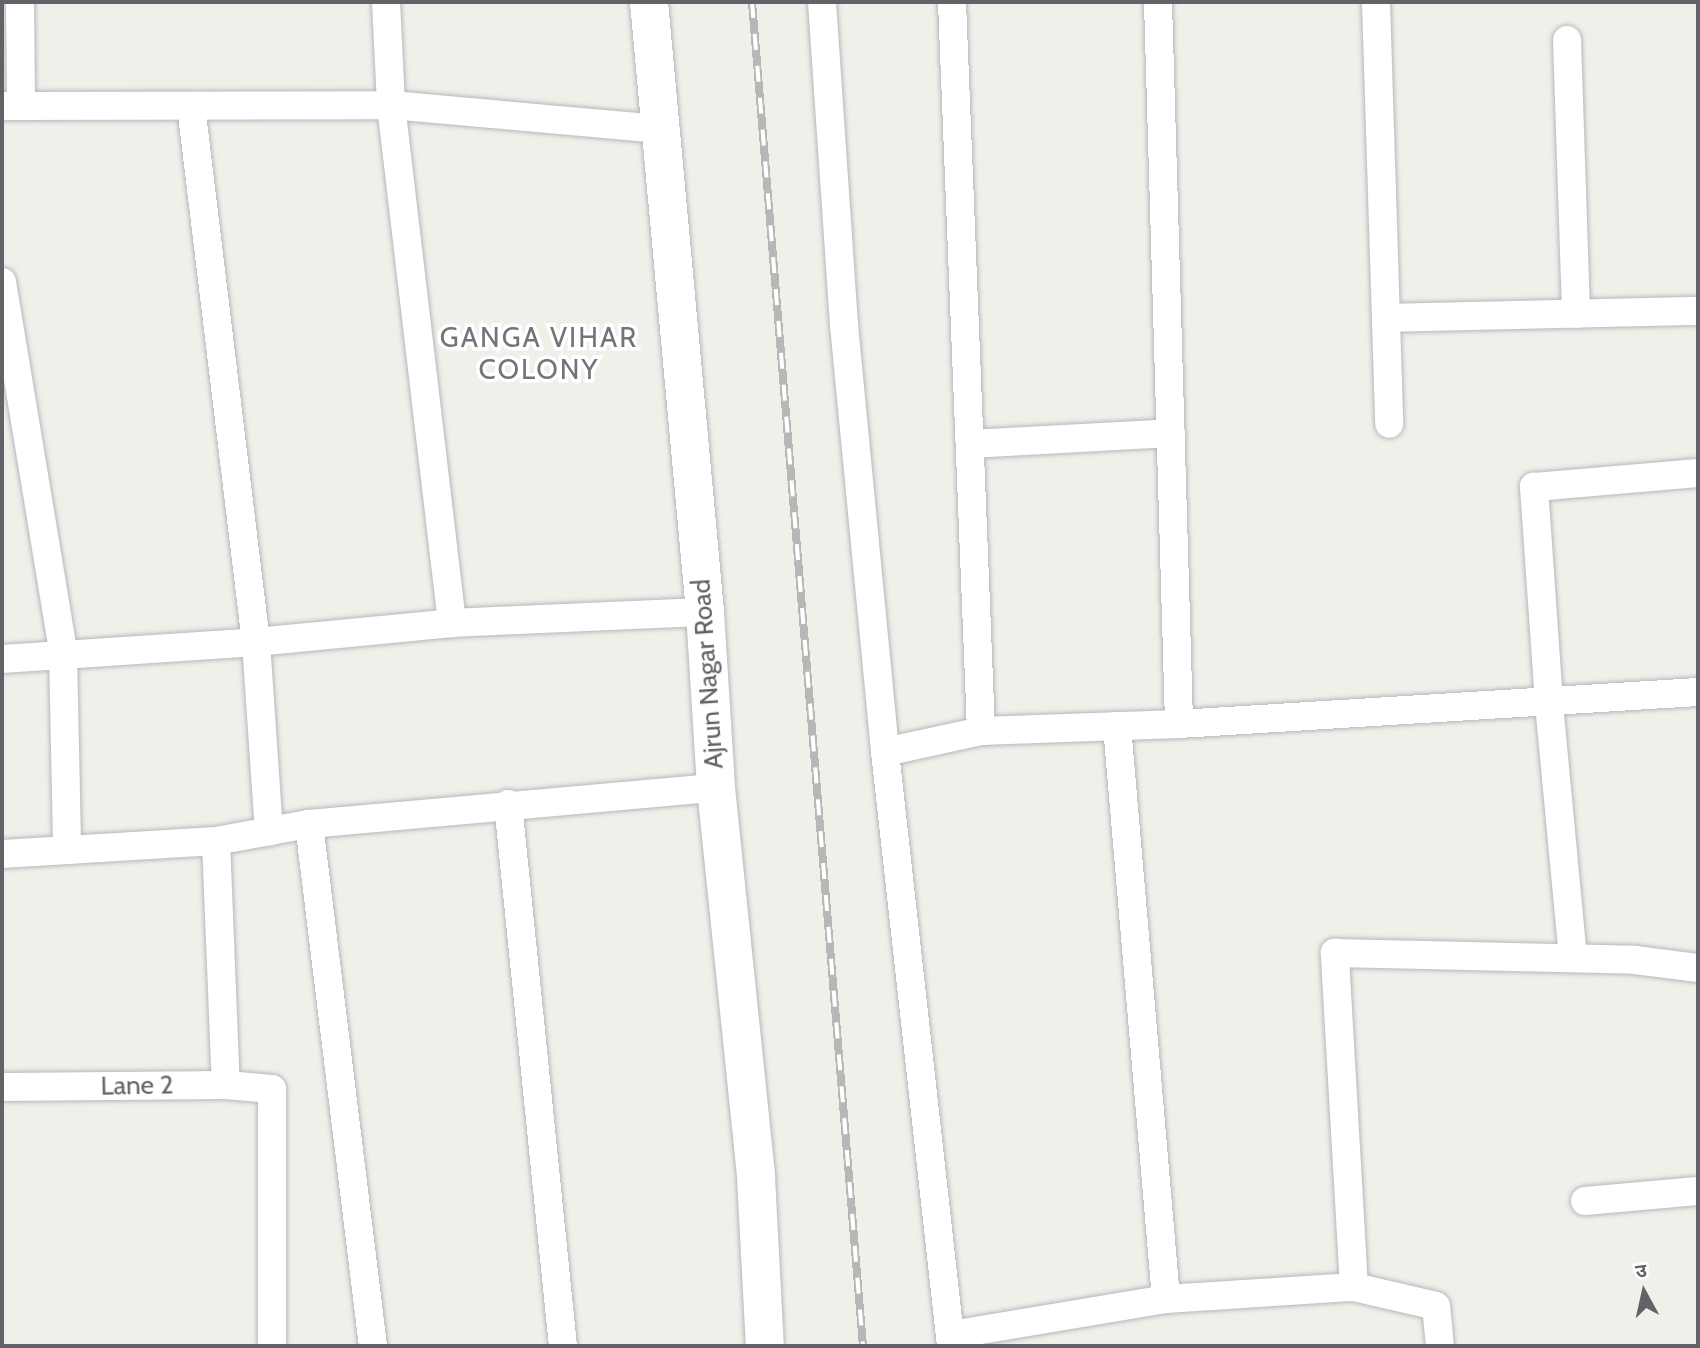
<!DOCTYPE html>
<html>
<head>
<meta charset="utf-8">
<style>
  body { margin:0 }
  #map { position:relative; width:1700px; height:1348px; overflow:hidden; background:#f0efe9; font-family:Cabin,"Noto Sans Devanagari",sans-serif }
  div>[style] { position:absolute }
  .roads { filter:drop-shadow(0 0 2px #b5b8bc) drop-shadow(0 0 2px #b5b8bc) }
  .street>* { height:28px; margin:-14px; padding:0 14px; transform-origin:14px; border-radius:14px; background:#fff }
  .secondary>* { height:38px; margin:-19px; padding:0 19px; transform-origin:19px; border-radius:19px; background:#fff }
  .rail>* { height:8px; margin-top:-4px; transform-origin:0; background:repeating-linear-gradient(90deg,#fff 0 16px,#b6b7b7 0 32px); box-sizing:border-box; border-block:2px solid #b6b7b7 }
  span { translate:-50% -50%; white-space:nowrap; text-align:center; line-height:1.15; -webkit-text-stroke:7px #fff; paint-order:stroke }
  .street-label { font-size:26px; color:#606367 }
  .neighbourhood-label { font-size:28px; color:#717479; letter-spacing:2px }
  .frame { position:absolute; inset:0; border:4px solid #606367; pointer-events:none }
  .north { position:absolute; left:1609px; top:1257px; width:70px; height:70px; -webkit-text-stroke:5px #fff; paint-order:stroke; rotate:352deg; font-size:19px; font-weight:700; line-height:28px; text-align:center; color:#606367 }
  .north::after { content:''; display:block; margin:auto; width:24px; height:32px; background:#606367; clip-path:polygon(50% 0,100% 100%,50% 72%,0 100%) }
</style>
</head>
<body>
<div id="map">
  <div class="roads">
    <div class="street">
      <div style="left:20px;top:2px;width:104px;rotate:89.4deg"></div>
      <div style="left:386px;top:2px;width:103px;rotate:87.2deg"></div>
      <div style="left:391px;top:105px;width:522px;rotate:83.28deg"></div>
      <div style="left:822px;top:2px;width:324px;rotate:86.1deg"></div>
      <div style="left:844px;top:325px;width:429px;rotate:84.5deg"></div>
      <div style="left:885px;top:752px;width:598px;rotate:83.66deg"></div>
      <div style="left:952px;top:2px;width:730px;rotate:87.72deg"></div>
      <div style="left:1158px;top:2px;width:722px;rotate:88.33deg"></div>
      <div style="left:1376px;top:2px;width:422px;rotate:88.2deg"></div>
      <div style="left:1567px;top:40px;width:274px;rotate:88.1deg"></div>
      <div style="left:2px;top:106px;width:389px;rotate:-0.1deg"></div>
      <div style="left:391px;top:105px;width:270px;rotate:5.1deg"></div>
      <div style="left:191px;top:106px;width:540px;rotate:83.09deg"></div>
      <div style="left:256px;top:642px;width:190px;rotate:86.1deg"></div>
      <div style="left:2px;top:282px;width:375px;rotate:80.6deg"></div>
      <div style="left:63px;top:652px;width:196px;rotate:88.8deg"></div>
      <div style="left:1386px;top:318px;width:312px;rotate:-1.3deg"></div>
      <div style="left:970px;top:444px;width:201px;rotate:-3.1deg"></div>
      <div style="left:2px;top:659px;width:255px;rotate:-3.8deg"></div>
      <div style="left:256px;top:642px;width:197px;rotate:-5.5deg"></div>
      <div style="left:452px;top:623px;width:253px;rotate:-2.5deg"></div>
      <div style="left:1117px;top:726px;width:575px;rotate:85.11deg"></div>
      <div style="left:885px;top:752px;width:98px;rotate:-12.3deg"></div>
      <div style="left:981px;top:731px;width:198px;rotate:-2deg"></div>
      <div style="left:1179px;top:724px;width:520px;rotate:-3.53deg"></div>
      <div style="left:508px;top:804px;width:545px;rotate:84.21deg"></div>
      <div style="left:309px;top:824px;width:526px;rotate:83.01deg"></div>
      <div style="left:216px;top:841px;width:244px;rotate:87.7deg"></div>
      <div style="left:2px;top:854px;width:214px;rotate:-3.5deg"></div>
      <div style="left:216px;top:841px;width:95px;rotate:-10.4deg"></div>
      <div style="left:309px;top:824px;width:409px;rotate:-5.1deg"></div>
      <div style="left:1573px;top:958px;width:257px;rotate:-95.4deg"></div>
      <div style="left:1549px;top:702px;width:216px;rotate:-94deg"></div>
      <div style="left:1534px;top:487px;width:165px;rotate:-4.9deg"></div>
      <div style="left:2px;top:1087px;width:224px;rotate:-0.5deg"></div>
      <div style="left:226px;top:1085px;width:46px;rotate:5deg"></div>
      <div style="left:272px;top:1089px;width:257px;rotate:90deg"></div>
      <div style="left:1585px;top:1201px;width:113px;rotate:-5.1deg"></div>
      <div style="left:1354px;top:1287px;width:335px;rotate:-93.3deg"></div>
      <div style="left:1335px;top:953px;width:300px;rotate:1.3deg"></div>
      <div style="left:1635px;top:960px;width:64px;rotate:7.2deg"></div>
      <div style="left:951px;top:1335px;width:218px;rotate:-9.5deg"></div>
      <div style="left:1166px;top:1299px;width:188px;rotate:-3.7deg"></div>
      <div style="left:1354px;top:1287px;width:84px;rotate:13deg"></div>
      <div style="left:1436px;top:1306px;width:40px;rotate:84.3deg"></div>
    </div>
    <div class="secondary">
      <div style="left:649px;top:2px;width:613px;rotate:84.75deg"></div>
      <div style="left:705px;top:612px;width:176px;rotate:86.4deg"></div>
      <div style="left:716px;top:788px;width:391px;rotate:84.1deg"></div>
      <div style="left:756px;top:1177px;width:169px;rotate:87deg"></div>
    </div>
  </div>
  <div class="rail">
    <div style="left:752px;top:2px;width:1349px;rotate:85.28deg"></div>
  </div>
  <div class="street-label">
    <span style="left:708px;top:674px;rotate:-94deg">Ajrun Nagar Road</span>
    <span style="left:137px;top:1086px;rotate:-1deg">Lane 2</span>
  </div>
  <div class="neighbourhood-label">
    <span style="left:539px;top:353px">GANGA VIHAR<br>COLONY</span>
  </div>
  <div class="frame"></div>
  <div class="north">उ</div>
</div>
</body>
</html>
